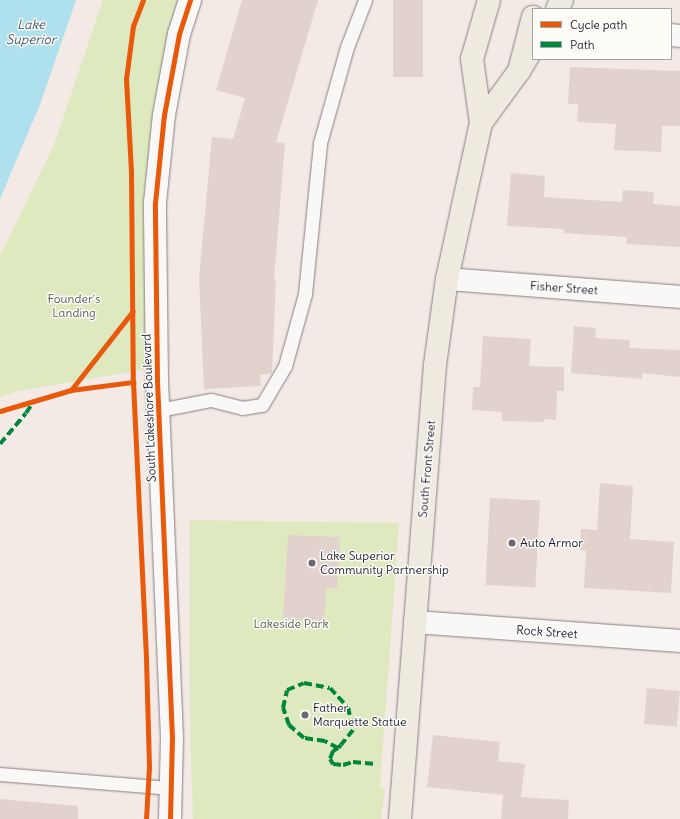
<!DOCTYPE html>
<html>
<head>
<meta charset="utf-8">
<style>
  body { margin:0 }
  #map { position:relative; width:680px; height:819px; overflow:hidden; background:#f4eae5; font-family:Delius,sans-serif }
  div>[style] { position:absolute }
  .green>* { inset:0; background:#dfe9bf }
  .water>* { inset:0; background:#aee1ed }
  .building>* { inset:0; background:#e2d2ce; transform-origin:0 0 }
  .roads { filter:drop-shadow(0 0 1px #858083) drop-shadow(0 0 1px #858083) }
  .service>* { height:13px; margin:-6.5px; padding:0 6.5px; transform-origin:6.5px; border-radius:6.5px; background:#faf8f6 }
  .minor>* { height:22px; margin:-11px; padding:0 11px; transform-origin:11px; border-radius:11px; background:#faf8f6 }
  .tertiary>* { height:22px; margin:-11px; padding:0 11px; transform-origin:11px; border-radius:11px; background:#faf8f6 }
  .primary>* { height:22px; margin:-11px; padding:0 11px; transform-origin:11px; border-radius:11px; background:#efeae0 }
  .trunk>* { height:22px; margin:-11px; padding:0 11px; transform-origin:11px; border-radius:11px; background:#efeae0 }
  .quiet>* { height:4px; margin-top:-2px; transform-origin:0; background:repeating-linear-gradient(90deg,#00873e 0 8px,transparent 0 12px) }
  .cycleway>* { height:5px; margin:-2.5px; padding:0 2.5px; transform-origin:2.5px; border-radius:2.5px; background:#e8590c }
  .dots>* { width:11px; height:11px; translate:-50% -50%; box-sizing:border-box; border:2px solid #fdfcf7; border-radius:50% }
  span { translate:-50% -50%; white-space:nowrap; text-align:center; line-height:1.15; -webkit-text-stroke:3px #fdfcf7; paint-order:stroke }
  .street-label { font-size:12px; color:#22223b }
  .park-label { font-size:12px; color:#555e59 }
  .poi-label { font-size:12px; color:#22223b }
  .left { translate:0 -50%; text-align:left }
  .water-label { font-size:13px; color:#435a71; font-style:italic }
  .legend { position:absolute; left:532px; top:8px; width:140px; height:52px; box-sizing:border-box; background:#fdfcf7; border:1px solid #a5a5ac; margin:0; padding:5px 7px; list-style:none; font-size:12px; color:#22223b }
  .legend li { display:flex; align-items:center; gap:8px; height:20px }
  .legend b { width:20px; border:1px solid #a5a5ac }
</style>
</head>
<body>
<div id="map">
  <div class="green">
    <div style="clip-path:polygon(103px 0,183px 0,148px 369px,19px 391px,0 397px,0 256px,54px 145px)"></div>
    <div style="clip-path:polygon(190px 520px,399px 523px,380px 786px,385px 789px,381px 819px,193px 819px,190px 727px)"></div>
  </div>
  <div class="water">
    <div style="clip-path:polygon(0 0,76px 0,41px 102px,0 199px)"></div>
  </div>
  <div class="building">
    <div style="clip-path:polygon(242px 0,318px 0,276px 142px,285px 143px,274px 280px,276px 279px,272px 373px,260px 375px,261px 386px,204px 389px,199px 278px,212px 137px,233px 139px,245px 98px,216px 90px)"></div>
    <div style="left:393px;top:0;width:30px;height:77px"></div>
    <div style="clip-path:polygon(570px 67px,680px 71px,680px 126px,662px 126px,661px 152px,614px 150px,616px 124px,577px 122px,578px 104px,568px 104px)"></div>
    <div style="clip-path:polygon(511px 173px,545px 176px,544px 197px,622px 202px,623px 190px,654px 192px,653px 204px,680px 206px,680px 247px,626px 244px,627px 237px,563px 233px,564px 229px,507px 226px)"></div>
    <div style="clip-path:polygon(574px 326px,596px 328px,595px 338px,630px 340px,629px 348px,680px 350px,680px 377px,642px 373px,642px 379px,571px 373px)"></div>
    <div style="clip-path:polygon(483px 336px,531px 339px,529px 366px,564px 367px,564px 391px,557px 391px,556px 420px,544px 419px,544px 422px,502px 421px,502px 412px,472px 410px,473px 387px,480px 387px)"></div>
    <div style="clip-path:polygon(600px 483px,633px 486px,630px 539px,674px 542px,671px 593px,584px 588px,586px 551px,580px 550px,581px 529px,597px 530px)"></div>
    <div style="left:490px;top:498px;width:50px;height:87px;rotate:3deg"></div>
    <div style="clip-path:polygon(288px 535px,340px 537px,337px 589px,326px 588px,324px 621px,283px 619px)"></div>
    <div style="left:647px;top:688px;width:33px;height:36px;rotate:5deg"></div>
    <div style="clip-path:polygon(433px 735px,500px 742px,498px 761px,525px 764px,521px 797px,569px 800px,568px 819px,501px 819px,503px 795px,427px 787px)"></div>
    <div style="clip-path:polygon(0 799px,78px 806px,78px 819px,0 819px)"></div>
  </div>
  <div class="roads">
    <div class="service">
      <div style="left:159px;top:410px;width:53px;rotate:-10.9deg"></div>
      <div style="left:211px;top:400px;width:32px;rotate:14deg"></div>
      <div style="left:242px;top:408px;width:20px;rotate:-9deg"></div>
      <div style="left:262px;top:405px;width:45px;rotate:-59.5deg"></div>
      <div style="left:285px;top:366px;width:75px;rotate:-74.5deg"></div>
      <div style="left:305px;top:294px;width:152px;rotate:-84.3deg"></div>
      <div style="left:320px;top:143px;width:100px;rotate:-74.3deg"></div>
      <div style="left:347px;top:47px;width:50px;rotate:-69deg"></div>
      <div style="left:0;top:774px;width:172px;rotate:4.7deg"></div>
    </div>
    <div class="minor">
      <div style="left:671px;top:35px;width:9px;rotate:6deg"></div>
      <div style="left:415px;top:622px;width:266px;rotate:4.1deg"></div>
      <div style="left:170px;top:819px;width:81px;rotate:-88.6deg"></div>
      <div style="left:172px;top:738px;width:360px;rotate:-92.4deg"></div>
      <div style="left:157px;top:378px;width:175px;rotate:-90.7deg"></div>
      <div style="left:155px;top:203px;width:88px;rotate:-84.2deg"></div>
      <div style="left:164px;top:115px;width:82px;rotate:-79.5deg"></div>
      <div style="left:179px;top:34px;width:36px;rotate:-72deg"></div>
    </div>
    <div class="tertiary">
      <div style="left:447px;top:279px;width:234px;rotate:4.4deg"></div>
    </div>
    <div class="primary">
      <div style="left:481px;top:123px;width:64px;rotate:-53.8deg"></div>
      <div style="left:519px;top:71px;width:56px;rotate:-75.5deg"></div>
      <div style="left:400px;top:819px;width:455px;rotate:-85.6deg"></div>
      <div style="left:435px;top:365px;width:87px;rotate:-82.1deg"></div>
      <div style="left:447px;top:279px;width:160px;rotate:-77.7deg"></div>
      <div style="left:481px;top:123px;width:65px;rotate:-98deg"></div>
      <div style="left:472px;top:59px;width:61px;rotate:-73.9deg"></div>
    </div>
    <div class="trunk">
      <div style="left:557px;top:9px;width:10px;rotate:-61deg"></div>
      <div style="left:519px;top:71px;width:27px;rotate:-59deg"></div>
    </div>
  </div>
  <div class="quiet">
    <div style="left:0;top:444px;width:40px;rotate:-50deg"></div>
    <div style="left:26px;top:413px;width:14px;rotate:-56deg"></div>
    <div style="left:338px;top:748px;width:15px;rotate:-152deg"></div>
    <div style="left:325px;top:741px;width:21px;rotate:-172deg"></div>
    <div style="left:304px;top:738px;width:20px;rotate:-139deg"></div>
    <div style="left:289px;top:725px;width:18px;rotate:-109deg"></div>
    <div style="left:283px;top:708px;width:18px;rotate:-77deg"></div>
    <div style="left:287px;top:690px;width:18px;rotate:-22deg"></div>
    <div style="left:304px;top:683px;width:26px;rotate:11deg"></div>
    <div style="left:330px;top:688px;width:26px;rotate:47deg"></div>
    <div style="left:348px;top:707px;width:24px;rotate:78deg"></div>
    <div style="left:353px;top:730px;width:19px;rotate:129deg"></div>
    <div style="left:341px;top:745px;width:4px;rotate:135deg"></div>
    <div style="left:338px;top:748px;width:6px;rotate:149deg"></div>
    <div style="left:333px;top:751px;width:9px;rotate:111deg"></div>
    <div style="left:330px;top:759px;width:6px;rotate:59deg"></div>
    <div style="left:333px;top:764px;width:10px;rotate:6deg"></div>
    <div style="left:343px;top:765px;width:10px;rotate:-17deg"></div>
    <div style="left:353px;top:762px;width:23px;rotate:5deg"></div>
  </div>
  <div class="cycleway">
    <div style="left:143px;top:0;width:28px;rotate:111deg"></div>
    <div style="left:133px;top:26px;width:53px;rotate:97.5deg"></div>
    <div style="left:126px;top:79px;width:93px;rotate:86.9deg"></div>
    <div style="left:131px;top:172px;width:210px;rotate:89.5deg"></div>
    <div style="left:133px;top:382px;width:277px;rotate:87.3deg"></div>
    <div style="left:146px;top:659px;width:108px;rotate:88.4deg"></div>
    <div style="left:149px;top:767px;width:52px;rotate:93.3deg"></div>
    <div style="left:71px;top:390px;width:100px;rotate:-51.9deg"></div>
    <div style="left:0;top:411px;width:74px;rotate:-16.5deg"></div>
    <div style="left:71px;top:390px;width:63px;rotate:-7.4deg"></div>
    <div style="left:170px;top:819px;width:81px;rotate:-88.6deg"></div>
    <div style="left:172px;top:738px;width:360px;rotate:-92.4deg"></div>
    <div style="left:157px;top:378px;width:175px;rotate:-90.7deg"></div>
    <div style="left:155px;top:203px;width:88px;rotate:-84.2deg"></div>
    <div style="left:164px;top:115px;width:82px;rotate:-79.5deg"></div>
    <div style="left:179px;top:34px;width:36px;rotate:-72deg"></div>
  </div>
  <div class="dots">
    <div style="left:512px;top:543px;background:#6c6876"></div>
    <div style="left:312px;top:563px;background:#6c6876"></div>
    <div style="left:305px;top:715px;background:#6c6876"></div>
  </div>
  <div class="street-label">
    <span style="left:564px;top:288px;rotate:4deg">Fisher Street</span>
    <span style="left:149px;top:408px;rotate:-92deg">South Lakeshore Boulevard</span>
    <span style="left:427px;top:469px;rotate:-85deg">South Front Street</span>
    <span style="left:547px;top:632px;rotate:4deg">Rock Street</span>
  </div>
  <div class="park-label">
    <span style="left:74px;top:306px">Founder's<br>Landing</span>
    <span style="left:291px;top:624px">Lakeside Park</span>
  </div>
  <div class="poi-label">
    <span class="left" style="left:520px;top:543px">Auto Armor</span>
    <span class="left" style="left:320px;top:563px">Lake Superior<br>Community Partnership</span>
    <span class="left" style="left:313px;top:715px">Father<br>Marquette Statue</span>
  </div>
  <div class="water-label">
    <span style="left:31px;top:33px">Lake<br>Superior</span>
  </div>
  <ul class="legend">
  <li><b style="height:5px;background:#e8590c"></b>Cycle path</li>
  <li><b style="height:5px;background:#00873e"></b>Path</li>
  </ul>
</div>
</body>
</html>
